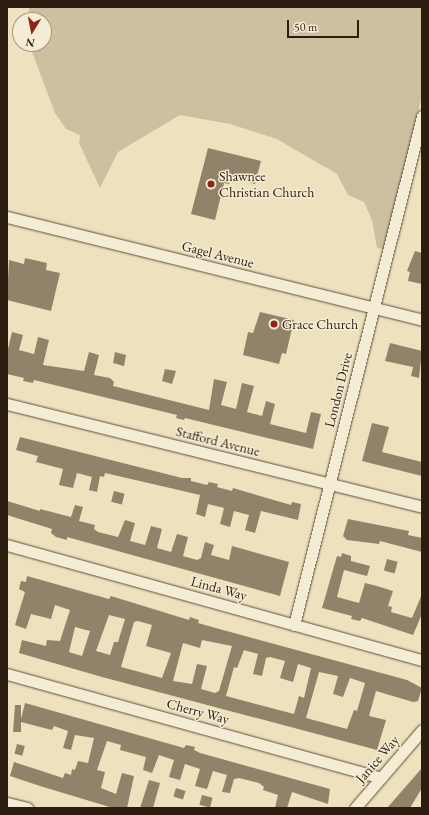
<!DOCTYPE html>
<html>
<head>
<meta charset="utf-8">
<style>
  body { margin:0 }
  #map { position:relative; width:429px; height:815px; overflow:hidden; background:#eee1bd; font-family:"EB Garamond",serif }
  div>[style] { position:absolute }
  .green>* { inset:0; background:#cdc0a0 }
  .building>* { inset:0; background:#90836a; transform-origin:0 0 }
  .roads { filter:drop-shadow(0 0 1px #5c4f3b) drop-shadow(0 0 1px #5c4f3b) }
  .minor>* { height:11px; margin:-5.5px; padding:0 5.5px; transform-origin:5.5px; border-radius:5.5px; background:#f4ecd4 }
  .dots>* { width:11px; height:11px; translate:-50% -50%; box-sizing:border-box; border:2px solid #f4ecd4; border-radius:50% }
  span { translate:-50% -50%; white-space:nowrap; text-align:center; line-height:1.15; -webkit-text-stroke:3px #f4ecd4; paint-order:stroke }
  .poi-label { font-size:14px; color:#2b1e10 }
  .left { translate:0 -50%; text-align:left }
  .street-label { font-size:14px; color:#2b1e10 }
  .frame { position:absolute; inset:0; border:8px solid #2b1e10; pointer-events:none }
  .north { position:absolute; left:12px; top:12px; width:40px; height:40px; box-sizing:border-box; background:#f4ecd4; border:1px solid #a49a86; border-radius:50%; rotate:190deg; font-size:11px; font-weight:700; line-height:16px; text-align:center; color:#2b1e10 }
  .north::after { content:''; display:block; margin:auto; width:14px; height:18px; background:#8f2418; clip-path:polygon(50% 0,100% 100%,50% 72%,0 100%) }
  .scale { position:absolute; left:287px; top:20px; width:72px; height:18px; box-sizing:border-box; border:2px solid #2b1e10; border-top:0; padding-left:5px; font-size:12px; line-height:14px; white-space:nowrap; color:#2b1e10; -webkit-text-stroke:3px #f4ecd4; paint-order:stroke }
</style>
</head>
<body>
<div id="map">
  <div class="green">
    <div style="clip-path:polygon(29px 7px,422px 7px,422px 96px,384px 249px,377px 248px,372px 220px,364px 202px,348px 195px,337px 174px,277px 139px,230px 124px,180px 115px,118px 152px,100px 188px,79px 143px,80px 135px,66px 129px,55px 113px,29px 44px,44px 44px,44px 20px,28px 20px)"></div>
  </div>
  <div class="building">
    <div style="clip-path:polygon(208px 148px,261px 161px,255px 184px,231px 177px,229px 184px,224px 183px,215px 220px,191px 214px)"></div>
    <div style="clip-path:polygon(415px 251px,422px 253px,422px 284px,408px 281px,410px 272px,407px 271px)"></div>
    <div style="clip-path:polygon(25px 258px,47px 263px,46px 270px,60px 273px,51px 311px,7px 300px,9px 260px,24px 264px)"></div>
    <div style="clip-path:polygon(260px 312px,294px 320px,286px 354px,282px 353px,279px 364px,243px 355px,248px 332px,253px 333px)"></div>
    <div style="clip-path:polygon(12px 332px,23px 335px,19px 350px,34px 354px,38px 337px,49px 340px,43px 365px,84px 371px,89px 352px,99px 355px,94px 375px,110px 378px,114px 382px,113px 386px,209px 410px,214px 379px,227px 382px,221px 405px,236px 409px,242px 383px,254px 386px,247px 412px,262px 416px,266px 401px,275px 404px,270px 424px,306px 433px,311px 412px,321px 414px,313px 449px,185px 418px,184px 420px,176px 418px,177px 415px,34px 380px,33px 383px,23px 381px,24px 378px,7px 374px,7px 353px)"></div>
    <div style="clip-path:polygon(390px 343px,422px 351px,419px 378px,411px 376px,413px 367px,385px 361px)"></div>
    <div style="clip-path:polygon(115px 352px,126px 355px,124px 366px,113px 363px)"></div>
    <div style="clip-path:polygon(165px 369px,176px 371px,172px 384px,162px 381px)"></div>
    <div style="clip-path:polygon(372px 423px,389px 427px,382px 452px,422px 462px,422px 476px,362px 461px)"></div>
    <div style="clip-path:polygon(20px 437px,182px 478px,191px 478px,191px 481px,207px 485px,209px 482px,218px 484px,217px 487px,232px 491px,233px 488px,291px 505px,292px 502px,301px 504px,298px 520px,261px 511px,255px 533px,245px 530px,249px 515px,234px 511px,230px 527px,220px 524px,224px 508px,208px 504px,205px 517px,196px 514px,200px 495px,170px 488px,105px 473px,104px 477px,100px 476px,97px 492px,89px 490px,92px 477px,77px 473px,73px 488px,59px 485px,63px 469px,36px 462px,38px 456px,16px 450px)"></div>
    <div style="left:114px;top:491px;width:11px;height:11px;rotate:15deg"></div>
    <div style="clip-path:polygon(7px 501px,40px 511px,40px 509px,71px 517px,75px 505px,83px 507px,79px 521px,95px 525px,94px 529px,98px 532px,118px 537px,125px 520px,135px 523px,130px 541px,145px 545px,151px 526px,162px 529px,157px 548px,171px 552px,177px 534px,188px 537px,183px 556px,197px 560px,201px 558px,205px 542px,214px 545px,211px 555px,229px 560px,232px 546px,289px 562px,280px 596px,67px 537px,67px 540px,56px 537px,51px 533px,52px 529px,7px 515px)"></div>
    <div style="clip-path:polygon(348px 519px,409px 531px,408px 535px,422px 538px,422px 552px,380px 541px,379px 544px,347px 540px,343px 536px)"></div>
    <div style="clip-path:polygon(342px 553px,351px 556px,351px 561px,370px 566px,367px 576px,344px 570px,337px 597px,359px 603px,365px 583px,377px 586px,393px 591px,388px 606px,392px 607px,391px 612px,412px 618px,422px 594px,422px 614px,413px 635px,362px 618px,360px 621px,351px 619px,352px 616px,322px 608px,337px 556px,341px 557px)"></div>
    <div style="left:387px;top:559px;width:11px;height:12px;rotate:15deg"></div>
    <div style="clip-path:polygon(evenodd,27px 576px,109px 599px,111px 596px,189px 620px,190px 617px,199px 620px,198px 623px,223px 630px,407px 680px,422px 688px,418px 701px,413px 702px,376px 691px,369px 716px,386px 720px,377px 750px,102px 677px,19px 653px,22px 640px,46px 646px,47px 640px,60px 641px,70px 610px,55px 605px,51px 619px,31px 614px,26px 629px,15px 625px,25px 592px,19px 589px,21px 581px,26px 582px,27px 576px,109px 615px,125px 619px,118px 642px,114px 642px,110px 655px,96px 651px,109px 615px,27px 576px,138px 621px,152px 625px,146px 646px,171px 653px,162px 678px,121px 667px,134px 622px,138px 621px,27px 576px,75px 627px,90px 631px,82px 656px,69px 652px,75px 627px,27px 576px,202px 640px,232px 646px,219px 691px,215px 693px,201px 689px,207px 666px,197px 664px,192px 684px,173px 681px,183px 643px,200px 648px,202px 640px,27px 576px,244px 650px,258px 654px,253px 674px,262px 676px,266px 658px,270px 657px,285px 661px,280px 678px,293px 682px,298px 664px,311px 668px,304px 698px,299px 696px,294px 714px,226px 696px,234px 667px,237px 668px,244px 650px,27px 576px,319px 672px,338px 676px,333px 694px,343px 697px,350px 678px,365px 683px,357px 711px,354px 710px,347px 729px,306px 718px,319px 672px)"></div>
    <div style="clip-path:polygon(25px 703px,184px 748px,186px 745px,195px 747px,194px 750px,200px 753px,330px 789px,328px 804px,292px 792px,287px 808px,275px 808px,278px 795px,263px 790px,264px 787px,259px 783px,239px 778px,234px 779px,230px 793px,222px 792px,227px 775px,213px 771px,207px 789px,195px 786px,200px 769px,185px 764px,180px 780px,169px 777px,174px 760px,159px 755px,152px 773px,143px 770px,146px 757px,120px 750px,121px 745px,107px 741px,97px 770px,105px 772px,101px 788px,116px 794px,122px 773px,134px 776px,127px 808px,113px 808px,40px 786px,10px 776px,14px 762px,63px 778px,65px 773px,71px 775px,72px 769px,75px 770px,78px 761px,88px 763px,94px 738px,75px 735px,71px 750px,63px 748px,68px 731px,54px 726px,52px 730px,21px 722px,21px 732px,13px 732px,15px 705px,21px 705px,21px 719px)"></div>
    <div style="left:17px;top:744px;width:8px;height:10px;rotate:14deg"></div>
    <div style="clip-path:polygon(422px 768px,422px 788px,410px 808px,387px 808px)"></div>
    <div style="clip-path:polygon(149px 780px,160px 783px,153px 808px,140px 808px)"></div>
    <div style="left:176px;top:788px;width:10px;height:9px;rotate:17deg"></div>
    <div style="left:202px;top:795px;width:11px;height:10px;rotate:15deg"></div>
  </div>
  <div class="roads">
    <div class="minor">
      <div style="left:7px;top:217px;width:428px;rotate:13.9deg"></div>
      <div style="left:7px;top:404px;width:428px;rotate:13.9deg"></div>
      <div style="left:7px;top:545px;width:431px;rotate:15.5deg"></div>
      <div style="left:294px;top:625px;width:525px;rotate:-75.88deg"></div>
      <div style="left:7px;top:674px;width:388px;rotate:15.5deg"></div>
      <div style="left:7px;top:803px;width:21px;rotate:14deg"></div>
      <div style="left:355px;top:808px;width:103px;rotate:-49.3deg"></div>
    </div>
  </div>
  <div class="dots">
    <div style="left:211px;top:184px;background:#8f2418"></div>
    <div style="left:274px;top:324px;background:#8f2418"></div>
  </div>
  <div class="poi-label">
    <span class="left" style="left:219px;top:184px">Shawnee<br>Christian Church</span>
    <span class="left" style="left:282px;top:324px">Grace Church</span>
  </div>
  <div class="street-label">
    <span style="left:218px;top:254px;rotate:14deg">Gagel Avenue</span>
    <span style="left:338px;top:390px;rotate:-76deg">London Drive</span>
    <span style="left:218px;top:441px;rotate:14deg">Stafford Avenue</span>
    <span style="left:219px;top:588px;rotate:15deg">Linda Way</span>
    <span style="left:198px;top:711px;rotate:15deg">Cherry Way</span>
    <span style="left:377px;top:759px;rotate:-49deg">Janice Way</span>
  </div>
  <div class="frame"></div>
  <div class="north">N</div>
  <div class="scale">50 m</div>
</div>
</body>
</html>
